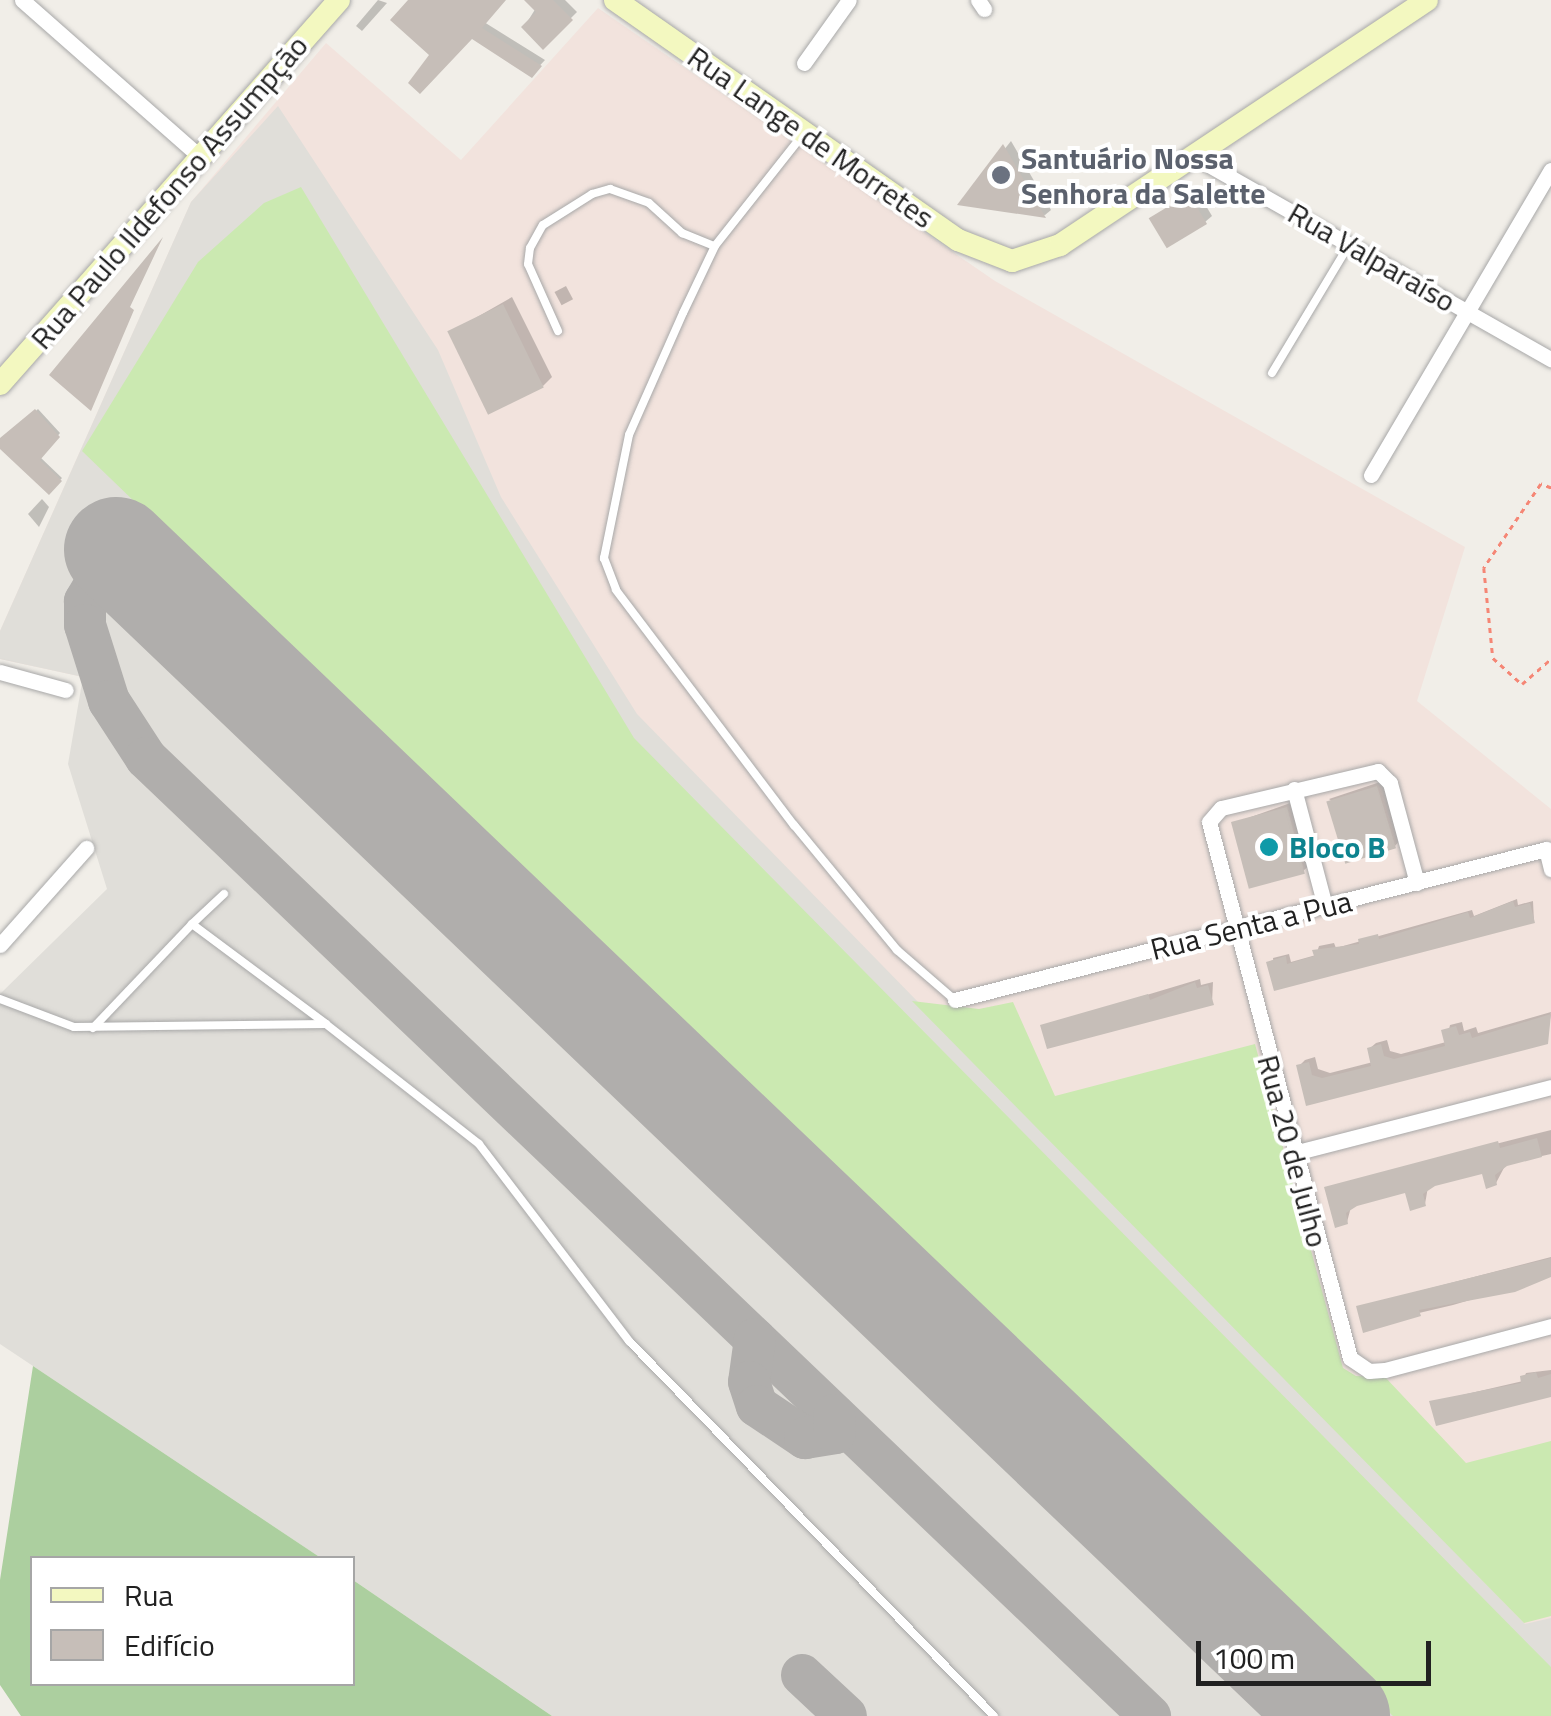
<!DOCTYPE html>
<html>
<head>
<meta charset="utf-8">
<style>
  body { margin:0 }
  #map { position:relative; width:1551px; height:1716px; overflow:hidden; background:#f1eee8; font-family:"Titillium Web",sans-serif }
  div>[style] { position:absolute }
  .military>* { inset:0; background:#f2e3dd }
  .airport>* { inset:0; background:#e0ded9 }
  .grass>* { inset:0; background:#cbe9b1 }
  .forest>* { inset:0; background:#accf9f }
  .shadow>* { inset:0; background:#0003; transform-origin:0 0 }
  .taxiway>* { height:42px; margin:-21px; padding:0 21px; transform-origin:21px; border-radius:21px; background:#b0aeac }
  .runway>* { height:105px; margin:-52.5px; padding:0 52.5px; transform-origin:52.5px; border-radius:52.5px; background:#b0aeac }
  .building>* { inset:0; background:#c6beb8; transform-origin:0 0 }
  .path>* { height:2.5px; margin-top:-1.25px; transform-origin:0; background:repeating-linear-gradient(90deg,#f58675 0 5px,transparent 0 10px) }
  .roads { filter:drop-shadow(0 0 2px #a8a8a8) drop-shadow(0 0 2px #a8a8a8) }
  .lane>* { height:8px; margin:-4px; padding:0 4px; transform-origin:4px; border-radius:4px; background:#fff }
  .street>* { height:15px; margin:-7.5px; padding:0 7.5px; transform-origin:7.5px; border-radius:7.5px; background:#fff }
  .secondary>* { height:22px; margin:-11px; padding:0 11px; transform-origin:11px; border-radius:11px; background:#f3f8c0 }
  .dots>* { width:28px; height:28px; translate:-50% -50%; box-sizing:border-box; border:5px solid #fff; border-radius:50% }
  span { translate:-50% -50%; white-space:nowrap; text-align:center; line-height:1.15; -webkit-text-stroke:8px #fff; paint-order:stroke }
  .street-label { font-size:30px; color:#212121 }
  .worship-label { font-size:30px; color:#5b616d; font-weight:700 }
  .left { translate:0 -50%; text-align:left }
  .culture-label { font-size:30px; color:#0d838f; font-weight:700 }
  .legend { position:absolute; left:30px; top:1556px; width:325px; height:130px; box-sizing:border-box; background:#fff; border:2px solid #a6a6a6; margin:0; padding:12px 18px; list-style:none; font-size:30px; color:#212121 }
  .legend li { display:flex; align-items:center; gap:20px; height:50px }
  .legend b { width:50px; border:2px solid #a6a6a6 }
  .scale { position:absolute; left:1196px; top:1641px; width:235px; height:45px; box-sizing:border-box; border:5px solid #212121; border-top:0; padding-left:12px; font-size:30px; line-height:35px; white-space:nowrap; color:#212121; -webkit-text-stroke:8px #fff; paint-order:stroke }
</style>
</head>
<body>
<div id="map">
  <div class="military">
    <div style="clip-path:polygon(598px 8px,995px 281px,1465px 547px,1417px 701px,1551px 809px,1551px 1716px,83px 677px,0 659px,0 631px,191px 202px,326px 43px,461px 160px)"></div>
  </div>
  <div class="airport">
    <div style="clip-path:polygon(278px 106px,438px 350px,501px 497px,637px 714px,1525px 1624px,1551px 1618px,1551px 1716px,552px 1716px,353px 1580px,352px 1558px,321px 1558px,0 1344px,0 994px,107px 889px,68px 764px,83px 677px,0 659px,0 631px,191px 202px)"></div>
  </div>
  <div class="grass">
    <div style="clip-path:polygon(301px 187px,634px 738px,1551px 1667px,1551px 1716px,1393px 1716px,82px 451px,198px 262px,264px 203px)"></div>
    <div style="clip-path:polygon(912px 1001px,979px 1009px,1013px 1002px,1055px 1096px,1255px 1044px,1343px 1368px,1356px 1376px,1385px 1377px,1466px 1463px,1551px 1441px,1551px 1616px,1524px 1623px)"></div>
  </div>
  <div class="forest">
    <div style="clip-path:polygon(33px 1366px,321px 1558px,32px 1558px,32px 1684px,352px 1684px,353px 1580px,552px 1716px,21px 1716px,0 1685px,0 1580px)"></div>
  </div>
  <div class="shadow">
    <div style="clip-path:polygon(378px 0,387px 3px,362px 31px,356px 26px)"></div>
    <div style="clip-path:polygon(412px 0,503px 0,484px 22px,545px 60px,531px 75px,471px 36px,433px 54px)"></div>
    <div style="clip-path:polygon(541px 0,565px 0,577px 12px,543px 46px,524px 27px)"></div>
    <div style="clip-path:polygon(1011px 141px,1051px 210px,1045px 215px,962px 203px)"></div>
    <div style="clip-path:polygon(1196px 189px,1212px 216px,1205px 222px,1152px 218px)"></div>
    <div style="left:566px;top:286px;width:15px;height:13px;rotate:62deg"></div>
    <div style="clip-path:polygon(512px 297px,552px 377px,543px 386px,451px 332px)"></div>
    <div style="clip-path:polygon(38px 409px,60px 433px,40px 457px,62px 478px,49px 492px,0 445px)"></div>
    <div style="clip-path:polygon(42px 499px,49px 507px,39px 527px,28px 514px)"></div>
    <div style="clip-path:polygon(1383px 781px,1401px 839px,1395px 846px,1329px 799px)"></div>
    <div style="clip-path:polygon(1293px 802px,1310px 865px,1303px 871px,1234px 823px)"></div>
    <div style="clip-path:polygon(1517px 899px,1518px 905px,1533px 901px,1534px 921px,1276px 987px,1273px 958px,1289px 954px,1291px 962px,1316px 955px,1319px 946px,1334px 943px,1336px 948px,1472px 910px,1474px 916px)"></div>
    <div style="clip-path:polygon(1200px 979px,1201px 985px,1213px 982px,1212px 1003px,1043px 1026px)"></div>
    <div style="clip-path:polygon(1551px 1012px,1547px 1042px,1308px 1103px,1299px 1066px,1305px 1060px,1315px 1057px,1318px 1069px,1330px 1073px,1373px 1062px,1369px 1049px,1376px 1043px,1387px 1040px,1390px 1051px,1401px 1054px,1446px 1042px,1450px 1025px,1462px 1022px,1464px 1031px,1476px 1027px,1478px 1033px)"></div>
    <div style="clip-path:polygon(1551px 1130px,1551px 1154px,1506px 1164px,1496px 1183px,1484px 1171px,1428px 1187px,1425px 1204px,1407px 1190px,1351px 1207px,1347px 1222px,1327px 1187px)"></div>
    <div style="clip-path:polygon(1551px 1257px,1551px 1276px,1453px 1305px,1419px 1313px,1358px 1307px)"></div>
    <div style="clip-path:polygon(1551px 1370px,1551px 1394px,1432px 1402px,1523px 1381px,1526px 1373px)"></div>
  </div>
  <div class="taxiway">
    <div style="left:116px;top:549px;width:61px;rotate:120.8deg"></div>
    <div style="left:85px;top:601px;width:24px;rotate:90deg"></div>
    <div style="left:85px;top:625px;width:80px;rotate:72.5deg"></div>
    <div style="left:109px;top:701px;width:68px;rotate:57deg"></div>
    <div style="left:146px;top:758px;width:1388px;rotate:43.66deg"></div>
    <div style="left:755px;top:1339px;width:43px;rotate:97.9deg"></div>
    <div style="left:749px;top:1382px;width:25px;rotate:72deg"></div>
    <div style="left:757px;top:1406px;width:58px;rotate:33.7deg"></div>
    <div style="left:805px;top:1438px;width:30px;rotate:-9deg"></div>
    <div style="left:835px;top:1433px;width:18px;rotate:-93deg"></div>
    <div style="left:802px;top:1675px;width:60px;rotate:43deg"></div>
  </div>
  <div class="runway">
    <div style="left:116px;top:549px;width:1689px;rotate:43.7deg"></div>
  </div>
  <div class="building">
    <div style="clip-path:polygon(408px 0,506px 0,482px 28px,542px 66px,532px 78px,472px 39px,420px 94px,408px 83px,429px 55px,390px 20px)"></div>
    <div style="clip-path:polygon(524px 0,553px 0,573px 20px,543px 50px,521px 27px,536px 12px)"></div>
    <div style="clip-path:polygon(1003px 144px,1046px 218px,957px 205px)"></div>
    <div style="left:1189px;top:194px;width:35px;height:47px;rotate:59deg"></div>
    <div style="clip-path:polygon(163px 237px,130px 307px,134px 310px,91px 411px,49px 375px)"></div>
    <div style="left:503px;top:304px;width:93px;height:62px;rotate:64deg"></div>
    <div style="clip-path:polygon(35px 409px,60px 437px,40px 460px,62px 481px,49px 495px,0 449px,0 438px)"></div>
    <div style="left:1377px;top:786px;width:65px;height:53px;rotate:73deg"></div>
    <div style="left:1287px;top:807px;width:69px;height:58px;rotate:75deg"></div>
    <div style="clip-path:polygon(1513px 901px,1515px 907px,1530px 903px,1535px 923px,1274px 991px,1266px 962px,1286px 956px,1287px 964px,1314px 956px,1312px 950px,1359px 944px,1358px 939px,1378px 934px,1379px 939px,1468px 912px,1470px 918px)"></div>
    <div style="clip-path:polygon(1195px 982px,1197px 988px,1208px 985px,1214px 1005px,1047px 1049px,1040px 1025px,1148px 994px,1150px 1000px)"></div>
    <div style="clip-path:polygon(1551px 1014px,1548px 1044px,1306px 1106px,1296px 1065px,1309px 1062px,1312px 1075px,1322px 1078px,1371px 1066px,1367px 1048px,1381px 1044px,1384px 1056px,1394px 1059px,1445px 1046px,1441px 1030px,1456px 1026px,1459px 1035px,1470px 1032px,1472px 1038px)"></div>
    <div style="clip-path:polygon(1537px 1138px,1542px 1157px,1507px 1166px,1495px 1175px,1497px 1185px,1486px 1189px,1482px 1174px,1435px 1186px,1423px 1194px,1426px 1206px,1410px 1211px,1405px 1193px,1357px 1206px,1346px 1213px,1348px 1224px,1335px 1228px,1324px 1187px,1498px 1141px,1500px 1148px)"></div>
    <div style="clip-path:polygon(1551px 1258px,1551px 1277px,1515px 1292px,1419px 1310px,1421px 1316px,1363px 1333px,1356px 1306px)"></div>
    <div style="clip-path:polygon(1536px 1372px,1538px 1378px,1551px 1374px,1551px 1397px,1436px 1426px,1429px 1401px,1521px 1383px,1520px 1376px)"></div>
  </div>
  <div class="path">
    <div style="left:1551px;top:488px;width:11px;rotate:-158deg"></div>
    <div style="left:1541px;top:484px;width:102px;rotate:124.2deg"></div>
    <div style="left:1484px;top:568px;width:90px;rotate:84.3deg"></div>
    <div style="left:1493px;top:658px;width:39px;rotate:42deg"></div>
    <div style="left:1522px;top:684px;width:38px;rotate:-41deg"></div>
  </div>
  <div class="roads">
    <div class="lane">
      <div style="left:801px;top:137px;width:139px;rotate:128.3deg"></div>
      <div style="left:715px;top:246px;width:74px;rotate:115.5deg"></div>
      <div style="left:683px;top:313px;width:133px;rotate:113.9deg"></div>
      <div style="left:629px;top:435px;width:126px;rotate:101.5deg"></div>
      <div style="left:604px;top:558px;width:34px;rotate:69deg"></div>
      <div style="left:616px;top:590px;width:295px;rotate:52.9deg"></div>
      <div style="left:794px;top:825px;width:162px;rotate:50.5deg"></div>
      <div style="left:897px;top:950px;width:77px;rotate:40.8deg"></div>
      <div style="left:558px;top:331px;width:73px;rotate:-114.1deg"></div>
      <div style="left:528px;top:264px;width:16px;rotate:-83deg"></div>
      <div style="left:530px;top:248px;width:26px;rotate:-61deg"></div>
      <div style="left:543px;top:225px;width:58px;rotate:-32.3deg"></div>
      <div style="left:592px;top:194px;width:19px;rotate:-16deg"></div>
      <div style="left:610px;top:189px;width:41px;rotate:19.7deg"></div>
      <div style="left:649px;top:203px;width:45px;rotate:42.3deg"></div>
      <div style="left:682px;top:233px;width:35px;rotate:22deg"></div>
      <div style="left:1272px;top:373px;width:149px;rotate:-59deg"></div>
      <div style="left:192px;top:924px;width:44px;rotate:-43.2deg"></div>
      <div style="left:0;top:999px;width:79px;rotate:20.7deg"></div>
      <div style="left:74px;top:1027px;width:252px;rotate:-0.7deg"></div>
      <div style="left:326px;top:1024px;width:194px;rotate:38.1deg"></div>
      <div style="left:479px;top:1144px;width:248px;rotate:52.7deg"></div>
      <div style="left:629px;top:1341px;width:523px;rotate:45.77deg"></div>
      <div style="left:93px;top:1028px;width:144px;rotate:-46.4deg"></div>
      <div style="left:192px;top:924px;width:167px;rotate:36.7deg"></div>
    </div>
    <div class="street">
      <div style="left:22px;top:0;width:237px;rotate:41.4deg"></div>
      <div style="left:978px;top:0;width:11px;rotate:56deg"></div>
      <div style="left:804px;top:63px;width:77px;rotate:-54.5deg"></div>
      <div style="left:1193px;top:156px;width:412px;rotate:29.6deg"></div>
      <div style="left:1371px;top:475px;width:354px;rotate:-59.5deg"></div>
      <div style="left:0;top:672px;width:68px;rotate:15.3deg"></div>
      <div style="left:1294px;top:789px;width:121px;rotate:75.2deg"></div>
      <div style="left:1546px;top:849px;width:21px;rotate:76deg"></div>
      <div style="left:1417px;top:883px;width:104px;rotate:-105.1deg"></div>
      <div style="left:1390px;top:783px;width:17px;rotate:-135deg"></div>
      <div style="left:1378px;top:771px;width:161px;rotate:166.7deg"></div>
      <div style="left:1221px;top:808px;width:18px;rotate:131deg"></div>
      <div style="left:1209px;top:822px;width:554px;rotate:75.26deg"></div>
      <div style="left:1350px;top:1358px;width:23px;rotate:34deg"></div>
      <div style="left:1369px;top:1371px;width:16px;rotate:-4deg"></div>
      <div style="left:1385px;top:1370px;width:172px;rotate:-14.8deg"></div>
      <div style="left:0;top:945px;width:130px;rotate:-48.4deg"></div>
      <div style="left:955px;top:1000px;width:610px;rotate:-14.33deg"></div>
      <div style="left:1294px;top:1153px;width:265px;rotate:-14.4deg"></div>
    </div>
    <div class="secondary">
      <div style="left:615px;top:0;width:419px;rotate:35deg"></div>
      <div style="left:958px;top:240px;width:58px;rotate:21.3deg"></div>
      <div style="left:1012px;top:261px;width:51px;rotate:-18.4deg"></div>
      <div style="left:1060px;top:245px;width:441px;rotate:-33.7deg"></div>
      <div style="left:0;top:384px;width:512px;rotate:-48.56deg"></div>
    </div>
  </div>
  <div class="dots">
    <div style="left:1001px;top:175px;background:#6b7280"></div>
    <div style="left:1269px;top:847px;background:#0f9aa8"></div>
  </div>
  <div class="street-label">
    <span style="left:811px;top:137px;rotate:35deg">Rua Lange de Morretes</span>
    <span style="left:169px;top:192px;rotate:-49deg">Rua Paulo Ildefonso Assumpção</span>
    <span style="left:1372px;top:257px;rotate:30deg">Rua Valparaíso</span>
    <span style="left:1251px;top:925px;rotate:-14deg">Rua Senta a Pua</span>
    <span style="left:1293px;top:1151px;rotate:75deg">Rua 20 de Julho</span>
  </div>
  <div class="worship-label">
    <span class="left" style="left:1021px;top:175px">Santuário Nossa<br>Senhora da Salette</span>
  </div>
  <div class="culture-label">
    <span class="left" style="left:1289px;top:847px">Bloco B</span>
  </div>
  <ul class="legend">
  <li><b style="height:12px;background:#f3f8c0"></b>Rua</li>
  <li><b style="height:28px;background:#c6beb8"></b>Edifício</li>
  </ul>
  <div class="scale">100 m</div>
</div>
</body>
</html>
